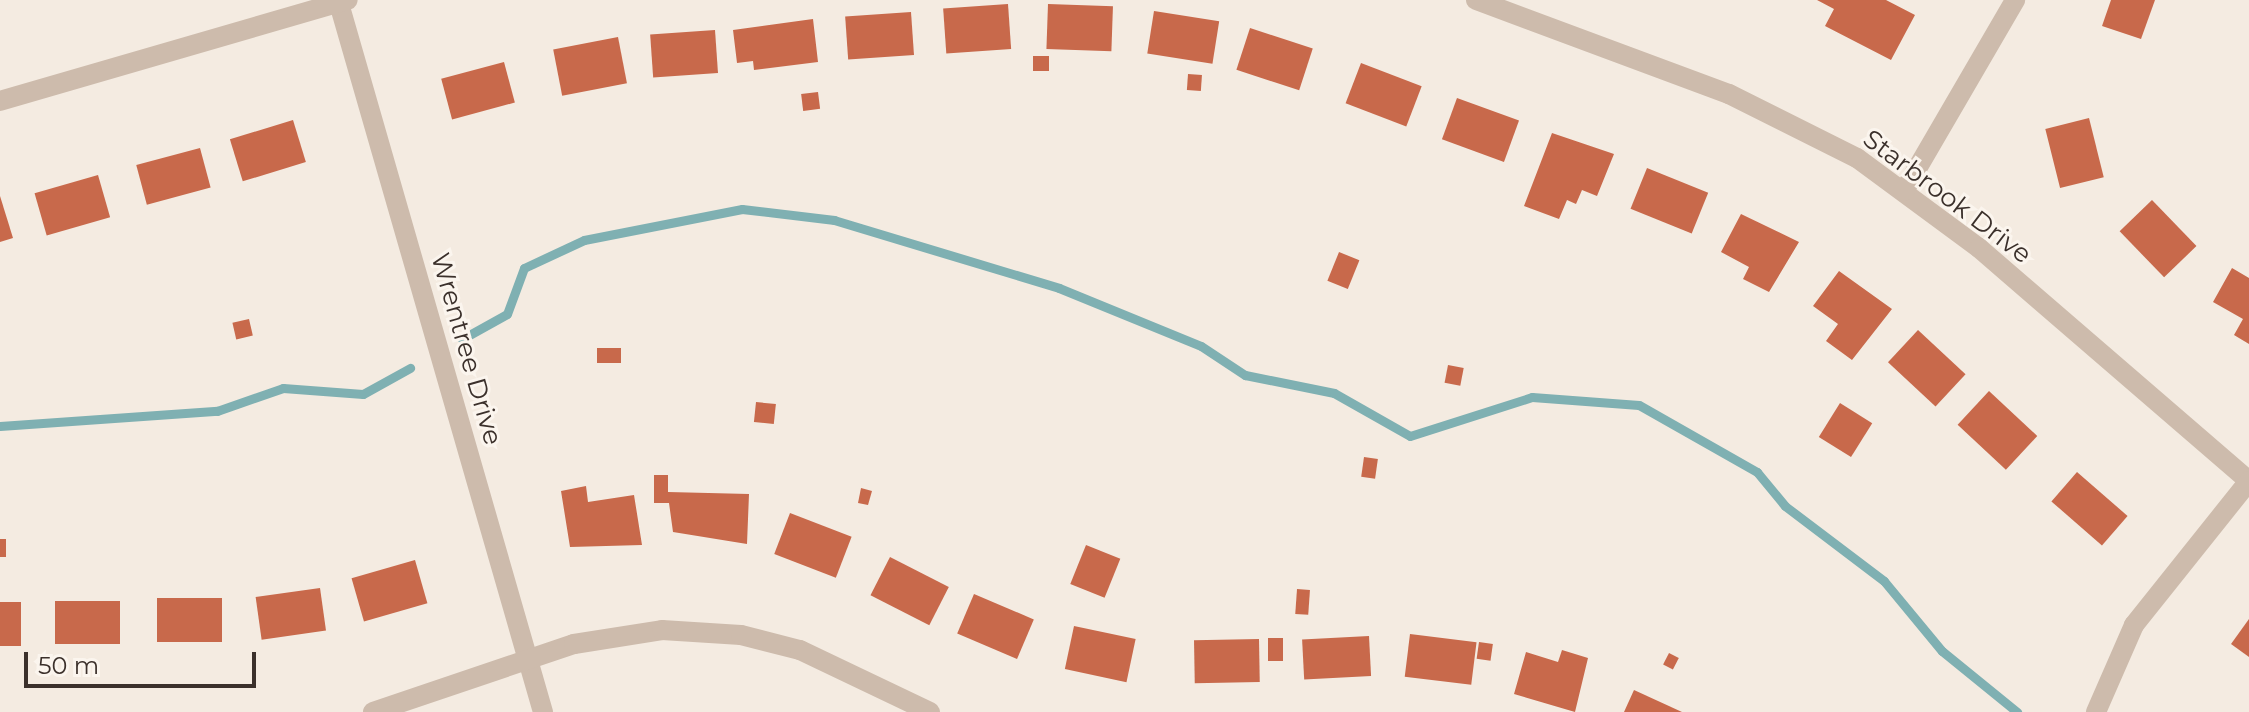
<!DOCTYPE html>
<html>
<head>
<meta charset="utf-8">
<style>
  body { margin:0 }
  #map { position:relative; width:2249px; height:712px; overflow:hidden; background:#f4ebe1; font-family:Montserrat,sans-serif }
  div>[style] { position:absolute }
  .stream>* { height:9px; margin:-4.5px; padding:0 4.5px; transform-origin:4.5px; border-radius:4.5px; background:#7fb0b2 }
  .building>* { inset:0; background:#c8694b; transform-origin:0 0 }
  .minor>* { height:20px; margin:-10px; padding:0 10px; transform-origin:10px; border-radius:10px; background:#cdbbac }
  span { translate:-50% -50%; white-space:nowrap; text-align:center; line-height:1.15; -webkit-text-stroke:6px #fbf5ee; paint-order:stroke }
  .street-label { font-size:26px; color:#3b302b }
  .scale { position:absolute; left:24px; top:652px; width:232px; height:36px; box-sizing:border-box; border:4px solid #3b302b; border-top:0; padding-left:10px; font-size:24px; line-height:28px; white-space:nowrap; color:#3b302b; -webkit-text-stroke:6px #fbf5ee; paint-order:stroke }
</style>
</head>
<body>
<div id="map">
  <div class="stream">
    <div style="left:462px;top:339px;width:51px;rotate:-29.1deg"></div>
    <div style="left:507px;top:314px;width:49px;rotate:-69.7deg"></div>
    <div style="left:524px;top:268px;width:66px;rotate:-25deg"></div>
    <div style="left:584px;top:240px;width:161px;rotate:-11.1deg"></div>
    <div style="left:742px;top:209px;width:93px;rotate:6.8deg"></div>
    <div style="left:834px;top:220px;width:235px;rotate:16.8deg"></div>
    <div style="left:1059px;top:288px;width:153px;rotate:22.2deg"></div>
    <div style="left:1201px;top:346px;width:53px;rotate:33.4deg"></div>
    <div style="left:1245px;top:375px;width:91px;rotate:11.4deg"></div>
    <div style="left:1334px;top:393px;width:87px;rotate:29.5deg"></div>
    <div style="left:1410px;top:436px;width:128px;rotate:-17.7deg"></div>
    <div style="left:1532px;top:397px;width:107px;rotate:4.3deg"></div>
    <div style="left:1639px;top:405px;width:136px;rotate:29.6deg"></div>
    <div style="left:1757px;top:472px;width:44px;rotate:50.5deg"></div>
    <div style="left:1785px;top:506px;width:124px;rotate:37.1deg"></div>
    <div style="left:1884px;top:581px;width:91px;rotate:50.4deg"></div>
    <div style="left:1942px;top:651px;width:97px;rotate:39.1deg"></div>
    <div style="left:0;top:426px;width:218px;rotate:-4deg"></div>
    <div style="left:217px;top:411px;width:70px;rotate:-19.2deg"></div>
    <div style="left:283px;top:388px;width:80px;rotate:4.3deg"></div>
    <div style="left:363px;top:394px;width:54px;rotate:-29deg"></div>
  </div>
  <div class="building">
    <div style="clip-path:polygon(1817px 0,1886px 0,1915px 15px,1891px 60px,1825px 26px,1834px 9px)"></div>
    <div style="clip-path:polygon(2111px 0,2155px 0,2141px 39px,2102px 26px)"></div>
    <div style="left:1008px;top:4px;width:45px;height:65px;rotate:86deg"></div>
    <div style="left:1048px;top:4px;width:65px;height:45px;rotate:2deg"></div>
    <div style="left:1154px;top:11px;width:66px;height:43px;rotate:9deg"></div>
    <div style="left:911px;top:12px;width:43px;height:66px;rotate:86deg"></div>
    <div style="clip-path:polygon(813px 19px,818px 62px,754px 70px,753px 61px,737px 63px,733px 30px)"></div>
    <div style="left:1250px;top:28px;width:66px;height:44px;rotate:18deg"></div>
    <div style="left:715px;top:30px;width:43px;height:65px;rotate:86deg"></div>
    <div style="left:618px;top:37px;width:47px;height:66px;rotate:79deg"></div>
    <div style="left:1033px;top:56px;width:16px;height:15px"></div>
    <div style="left:504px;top:62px;width:42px;height:65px;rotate:75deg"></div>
    <div style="left:1361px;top:63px;width:65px;height:43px;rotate:21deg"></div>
    <div style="left:1188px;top:74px;width:14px;height:16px;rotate:4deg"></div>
    <div style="left:818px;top:92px;width:17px;height:17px;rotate:83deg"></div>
    <div style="left:1457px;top:98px;width:66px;height:44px;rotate:20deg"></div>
    <div style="left:2089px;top:118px;width:61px;height:45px;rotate:76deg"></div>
    <div style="left:293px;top:120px;width:44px;height:66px;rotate:73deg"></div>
    <div style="clip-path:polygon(1552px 133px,1614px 154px,1597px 196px,1582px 190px,1576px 204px,1567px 200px,1559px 219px,1524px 206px)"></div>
    <div style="left:200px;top:148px;width:41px;height:66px;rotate:75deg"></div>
    <div style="left:1647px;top:168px;width:66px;height:44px;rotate:22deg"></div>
    <div style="left:98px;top:175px;width:44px;height:66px;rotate:74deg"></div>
    <div style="clip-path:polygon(0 196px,13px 238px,0 242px)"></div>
    <div style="left:2152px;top:200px;width:64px;height:45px;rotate:46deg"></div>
    <div style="clip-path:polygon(1741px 214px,1799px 242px,1769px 292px,1743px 279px,1749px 267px,1721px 252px)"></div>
    <div style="left:1339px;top:252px;width:22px;height:31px;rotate:22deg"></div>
    <div style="clip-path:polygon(2232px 268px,2249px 278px,2249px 344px,2234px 335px,2243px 319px,2213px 302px)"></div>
    <div style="clip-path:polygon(1839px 271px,1892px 309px,1852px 360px,1826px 341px,1838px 324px,1813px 306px)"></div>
    <div style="left:249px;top:319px;width:17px;height:17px;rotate:77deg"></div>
    <div style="left:1918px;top:330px;width:65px;height:44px;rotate:43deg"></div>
    <div style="left:621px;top:348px;width:15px;height:24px;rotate:90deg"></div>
    <div style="left:1448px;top:365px;width:16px;height:18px;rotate:11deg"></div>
    <div style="left:1989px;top:391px;width:66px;height:46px;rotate:43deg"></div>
    <div style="left:756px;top:402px;width:20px;height:20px;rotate:6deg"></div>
    <div style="left:1840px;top:403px;width:38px;height:40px;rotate:32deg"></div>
    <div style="left:1364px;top:457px;width:14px;height:20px;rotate:8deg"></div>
    <div style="left:2077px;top:472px;width:67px;height:39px;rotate:41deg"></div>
    <div style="clip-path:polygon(654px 475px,668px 475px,668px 492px,749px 494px,747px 544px,673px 532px,669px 503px,654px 503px)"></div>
    <div style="clip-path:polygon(586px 486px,588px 502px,634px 495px,642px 545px,570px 547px,561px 491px)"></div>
    <div style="clip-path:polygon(861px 488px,872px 491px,868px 505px,858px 503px)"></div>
    <div style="left:790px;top:513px;width:66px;height:44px;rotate:21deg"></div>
    <div style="left:0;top:539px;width:6px;height:18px"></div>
    <div style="left:1086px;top:545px;width:37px;height:42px;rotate:22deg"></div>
    <div style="left:890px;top:557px;width:66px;height:43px;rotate:27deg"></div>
    <div style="left:415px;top:560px;width:45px;height:66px;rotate:74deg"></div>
    <div style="left:320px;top:588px;width:43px;height:65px;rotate:82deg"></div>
    <div style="left:1297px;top:589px;width:13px;height:25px;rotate:4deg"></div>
    <div style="left:974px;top:594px;width:65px;height:43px;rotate:23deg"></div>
    <div style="left:157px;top:598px;width:65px;height:44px"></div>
    <div style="left:120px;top:601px;width:43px;height:65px;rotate:90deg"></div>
    <div style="left:0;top:602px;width:21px;height:44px"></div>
    <div style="clip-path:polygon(2249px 619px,2249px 657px,2231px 644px)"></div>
    <div style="left:1074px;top:626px;width:63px;height:44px;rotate:12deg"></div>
    <div style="left:1410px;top:634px;width:67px;height:43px;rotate:7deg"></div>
    <div style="left:1369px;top:636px;width:40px;height:67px;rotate:87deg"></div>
    <div style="left:1268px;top:638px;width:15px;height:23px"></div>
    <div style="left:1259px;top:639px;width:43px;height:65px;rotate:89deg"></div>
    <div style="left:1479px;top:642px;width:14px;height:17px;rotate:8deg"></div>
    <div style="clip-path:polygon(1562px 650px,1588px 658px,1575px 712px,1514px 694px,1526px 652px,1558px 662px)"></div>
    <div style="left:1669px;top:653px;width:11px;height:13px;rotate:27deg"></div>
    <div style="clip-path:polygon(1634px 690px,1682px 712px,1624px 712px)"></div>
  </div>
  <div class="minor">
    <div style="left:338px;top:0;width:741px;rotate:73.94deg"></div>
    <div style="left:1476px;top:0;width:270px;rotate:20.4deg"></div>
    <div style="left:1729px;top:94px;width:143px;rotate:26.6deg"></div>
    <div style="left:1857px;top:158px;width:152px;rotate:36.4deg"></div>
    <div style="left:1979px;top:248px;width:357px;rotate:40.8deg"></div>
    <div style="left:0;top:101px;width:362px;rotate:-16.2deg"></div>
    <div style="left:1904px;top:191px;width:221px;rotate:-59.8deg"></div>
    <div style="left:373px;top:712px;width:212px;rotate:-18.7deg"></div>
    <div style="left:574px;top:644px;width:89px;rotate:-9deg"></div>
    <div style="left:662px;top:630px;width:79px;rotate:3.6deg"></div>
    <div style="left:741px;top:635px;width:61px;rotate:14.3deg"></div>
    <div style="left:800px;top:650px;width:144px;rotate:25.5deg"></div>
    <div style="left:2096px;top:712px;width:95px;rotate:-66.4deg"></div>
    <div style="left:2134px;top:625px;width:184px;rotate:-51.4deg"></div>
  </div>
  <div class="street-label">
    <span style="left:1947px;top:197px;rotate:37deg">Starbrook Drive</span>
    <span style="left:466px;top:349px;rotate:74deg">Wrentree Drive</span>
  </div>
  <div class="scale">50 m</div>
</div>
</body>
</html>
